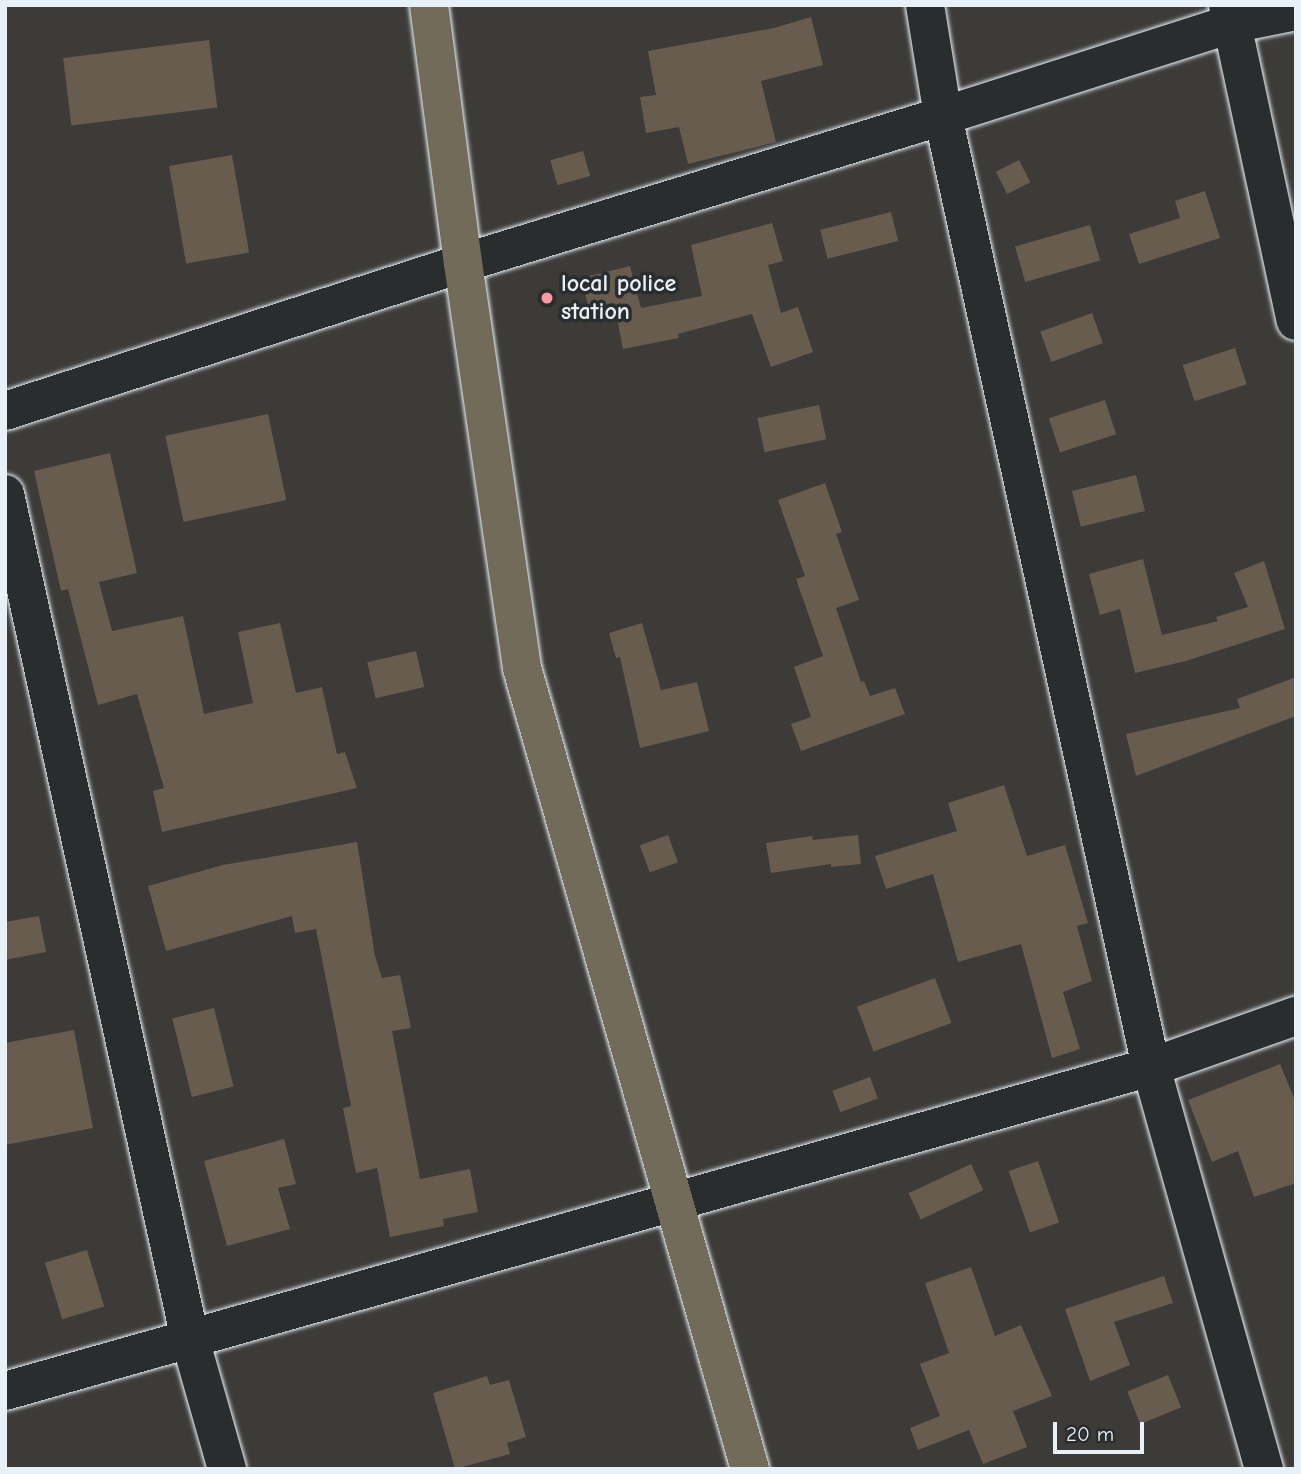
<!DOCTYPE html>
<html>
<head>
<meta charset="utf-8">
<style>
  body { margin:0 }
  #map { position:relative; width:1301px; height:1474px; overflow:hidden; background:#3c3b38; font-family:"Comic Neue",sans-serif }
  div>[style] { position:absolute }
  .building>* { inset:0; background:#675c4e; transform-origin:0 0 }
  .roads { filter:drop-shadow(0 0 2px #e8f1f8) drop-shadow(0 0 2px #e8f1f8) }
  .minor>* { height:38px; margin:-19px; padding:0 19px; transform-origin:19px; border-radius:19px; background:#2a2d2e }
  .major>* { height:38px; margin:-19px; padding:0 19px; transform-origin:19px; border-radius:19px; background:#736b5a }
  .dots>* { width:19px; height:19px; translate:-50% -50%; box-sizing:border-box; border:4px solid #2a2d2e; border-radius:50% }
  span { translate:-50% -50%; white-space:nowrap; text-align:center; line-height:1.15; -webkit-text-stroke:7px #2a2d2e; paint-order:stroke }
  .poi-label { font-size:24px; color:#e8f1f8; font-weight:700 }
  .left { translate:0 -50%; text-align:left }
  .frame { position:absolute; inset:0; border:7px solid #e8f1f8; pointer-events:none }
  .scale { position:absolute; left:1053px; top:1422px; width:91px; height:32px; box-sizing:border-box; border:4px solid #e8f1f8; border-top:0; padding-left:9px; font-size:21px; line-height:24px; white-space:nowrap; color:#e8f1f8; -webkit-text-stroke:5px #2a2d2e; paint-order:stroke }
</style>
</head>
<body>
<div id="map">
  <div class="building">
    <div style="clip-path:polygon(811px 17px,823px 65px,761px 81px,776px 142px,688px 164px,679px 127px,646px 133px,640px 97px,656px 95px,648px 51px,774px 28px)"></div>
    <div style="left:209px;top:40px;width:68px;height:147px;rotate:83deg"></div>
    <div style="left:583px;top:151px;width:26px;height:34px;rotate:74deg"></div>
    <div style="left:232px;top:155px;width:99px;height:64px;rotate:80deg"></div>
    <div style="left:1019px;top:160px;width:25px;height:26px;rotate:63deg"></div>
    <div style="clip-path:polygon(1205px 191px,1220px 238px,1139px 264px,1129px 234px,1180px 218px,1175px 201px)"></div>
    <div style="left:891px;top:212px;width:30px;height:73px;rotate:76deg"></div>
    <div style="clip-path:polygon(772px 223px,783px 261px,768px 265px,781px 313px,798px 307px,813px 352px,771px 367px,752px 314px,678px 334px,679px 338px,623px 349px,614px 303px,589px 309px,581px 278px,630px 266px,641px 308px,702px 296px,691px 245px)"></div>
    <div style="left:1090px;top:225px;width:37px;height:78px;rotate:74deg"></div>
    <div style="left:1092px;top:313px;width:32px;height:55px;rotate:70deg"></div>
    <div style="left:1235px;top:348px;width:38px;height:55px;rotate:72deg"></div>
    <div style="left:1105px;top:400px;width:36px;height:59px;rotate:72deg"></div>
    <div style="left:819px;top:405px;width:35px;height:63px;rotate:78deg"></div>
    <div style="left:268px;top:414px;width:88px;height:105px;rotate:78deg"></div>
    <div style="clip-path:polygon(110px 453px,137px 573px,99px 582px,112px 631px,183px 616px,204px 714px,253px 703px,238px 632px,280px 623px,296px 693px,322px 687px,337px 754px,345px 752px,357px 788px,162px 832px,153px 791px,164px 788px,137px 694px,98px 705px,68px 589px,61px 591px,34px 471px)"></div>
    <div style="left:1136px;top:475px;width:37px;height:66px;rotate:76deg"></div>
    <div style="clip-path:polygon(825px 483px,842px 532px,836px 534px,859px 600px,836px 608px,861px 682px,864px 681px,870px 696px,895px 688px,905px 714px,801px 751px,791px 724px,811px 717px,794px 667px,823px 656px,796px 579px,805px 576px,778px 500px)"></div>
    <div style="clip-path:polygon(1143px 559px,1162px 635px,1218px 621px,1216px 617px,1248px 607px,1234px 573px,1264px 561px,1285px 629px,1186px 661px,1135px 673px,1120px 609px,1100px 615px,1089px 574px)"></div>
    <div style="clip-path:polygon(642px 623px,661px 690px,697px 682px,709px 731px,640px 748px,620px 657px,616px 658px,609px 633px)"></div>
    <div style="left:416px;top:651px;width:37px;height:50px;rotate:77deg"></div>
    <div style="clip-path:polygon(1296px 677px,1296px 716px,1136px 776px,1126px 734px,1240px 708px,1237px 699px)"></div>
    <div style="clip-path:polygon(1004px 785px,1027px 856px,1065px 845px,1088px 923px,1077px 926px,1092px 981px,1063px 992px,1080px 1049px,1052px 1058px,1021px 944px,958px 962px,933px 874px,886px 889px,875px 856px,957px 831px,948px 803px)"></div>
    <div style="left:668px;top:835px;width:29px;height:30px;rotate:70deg"></div>
    <div style="clip-path:polygon(858px 835px,861px 864px,831px 867px,831px 864px,771px 873px,766px 843px,812px 836px,813px 840px)"></div>
    <div style="clip-path:polygon(357px 842px,375px 956px,382px 978px,400px 975px,411px 1028px,392px 1031px,420px 1179px,470px 1169px,478px 1212px,443px 1219px,444px 1226px,390px 1237px,377px 1168px,356px 1173px,343px 1108px,351px 1106px,316px 929px,295px 933px,292px 916px,166px 951px,148px 886px,223px 865px)"></div>
    <div style="clip-path:polygon(39px 916px,46px 952px,5px 960px,5px 922px)"></div>
    <div style="left:935px;top:978px;width:48px;height:83px;rotate:70deg"></div>
    <div style="left:214px;top:1008px;width:81px;height:43px;rotate:76deg"></div>
    <div style="clip-path:polygon(74px 1030px,93px 1128px,5px 1145px,5px 1043px)"></div>
    <div style="clip-path:polygon(1280px 1064px,1296px 1103px,1296px 1183px,1254px 1197px,1238px 1151px,1212px 1162px,1188px 1100px)"></div>
    <div style="left:870px;top:1077px;width:23px;height:40px;rotate:70deg"></div>
    <div style="clip-path:polygon(284px 1139px,296px 1184px,278px 1188px,290px 1229px,227px 1246px,204px 1161px)"></div>
    <div style="left:1038px;top:1161px;width:65px;height:31px;rotate:71deg"></div>
    <div style="left:971px;top:1164px;width:29px;height:69px;rotate:65deg"></div>
    <div style="left:87px;top:1250px;width:59px;height:44px;rotate:73deg"></div>
    <div style="clip-path:polygon(971px 1267px,995px 1336px,1021px 1325px,1052px 1396px,1013px 1411px,1027px 1447px,983px 1464px,969px 1430px,918px 1450px,910px 1428px,940px 1416px,920px 1364px,949px 1353px,925px 1283px)"></div>
    <div style="clip-path:polygon(1164px 1276px,1173px 1303px,1114px 1322px,1130px 1365px,1090px 1381px,1065px 1309px)"></div>
    <div style="left:1168px;top:1375px;width:35px;height:44px;rotate:68deg"></div>
    <div style="clip-path:polygon(487px 1376px,490px 1385px,509px 1380px,526px 1437px,507px 1443px,510px 1454px,455px 1469px,433px 1393px)"></div>
  </div>
  <div class="roads">
    <div class="minor">
      <div style="left:925px;top:5px;width:112px;rotate:80.8deg"></div>
      <div style="left:943px;top:116px;width:973px;rotate:77.66deg"></div>
      <div style="left:1151px;top:1067px;width:418px;rotate:74.3deg"></div>
      <div style="left:1228px;top:5px;width:323px;rotate:77.9deg"></div>
      <div style="left:5px;top:411px;width:481px;rotate:-17.9deg"></div>
      <div style="left:463px;top:263px;width:502px;rotate:-17.03deg"></div>
      <div style="left:943px;top:116px;width:302px;rotate:-17.7deg"></div>
      <div style="left:1231px;top:24px;width:66px;rotate:-11.3deg"></div>
      <div style="left:5px;top:494px;width:865px;rotate:77.65deg"></div>
      <div style="left:190px;top:1339px;width:135px;rotate:74.1deg"></div>
      <div style="left:5px;top:1391px;width:1191px;rotate:-15.79deg"></div>
      <div style="left:1151px;top:1067px;width:154px;rotate:-19.4deg"></div>
    </div>
    <div class="major">
      <div style="left:429px;top:5px;width:260px;rotate:82.5deg"></div>
      <div style="left:463px;top:263px;width:409px;rotate:81.7deg"></div>
      <div style="left:522px;top:668px;width:833px;rotate:74.11deg"></div>
    </div>
  </div>
  <div class="dots">
    <div style="left:547px;top:298px;background:#ff9aa2"></div>
  </div>
  <div class="poi-label">
    <span class="left" style="left:561px;top:298px">local police<br>station</span>
  </div>
  <div class="frame"></div>
  <div class="scale">20 m</div>
</div>
</body>
</html>
